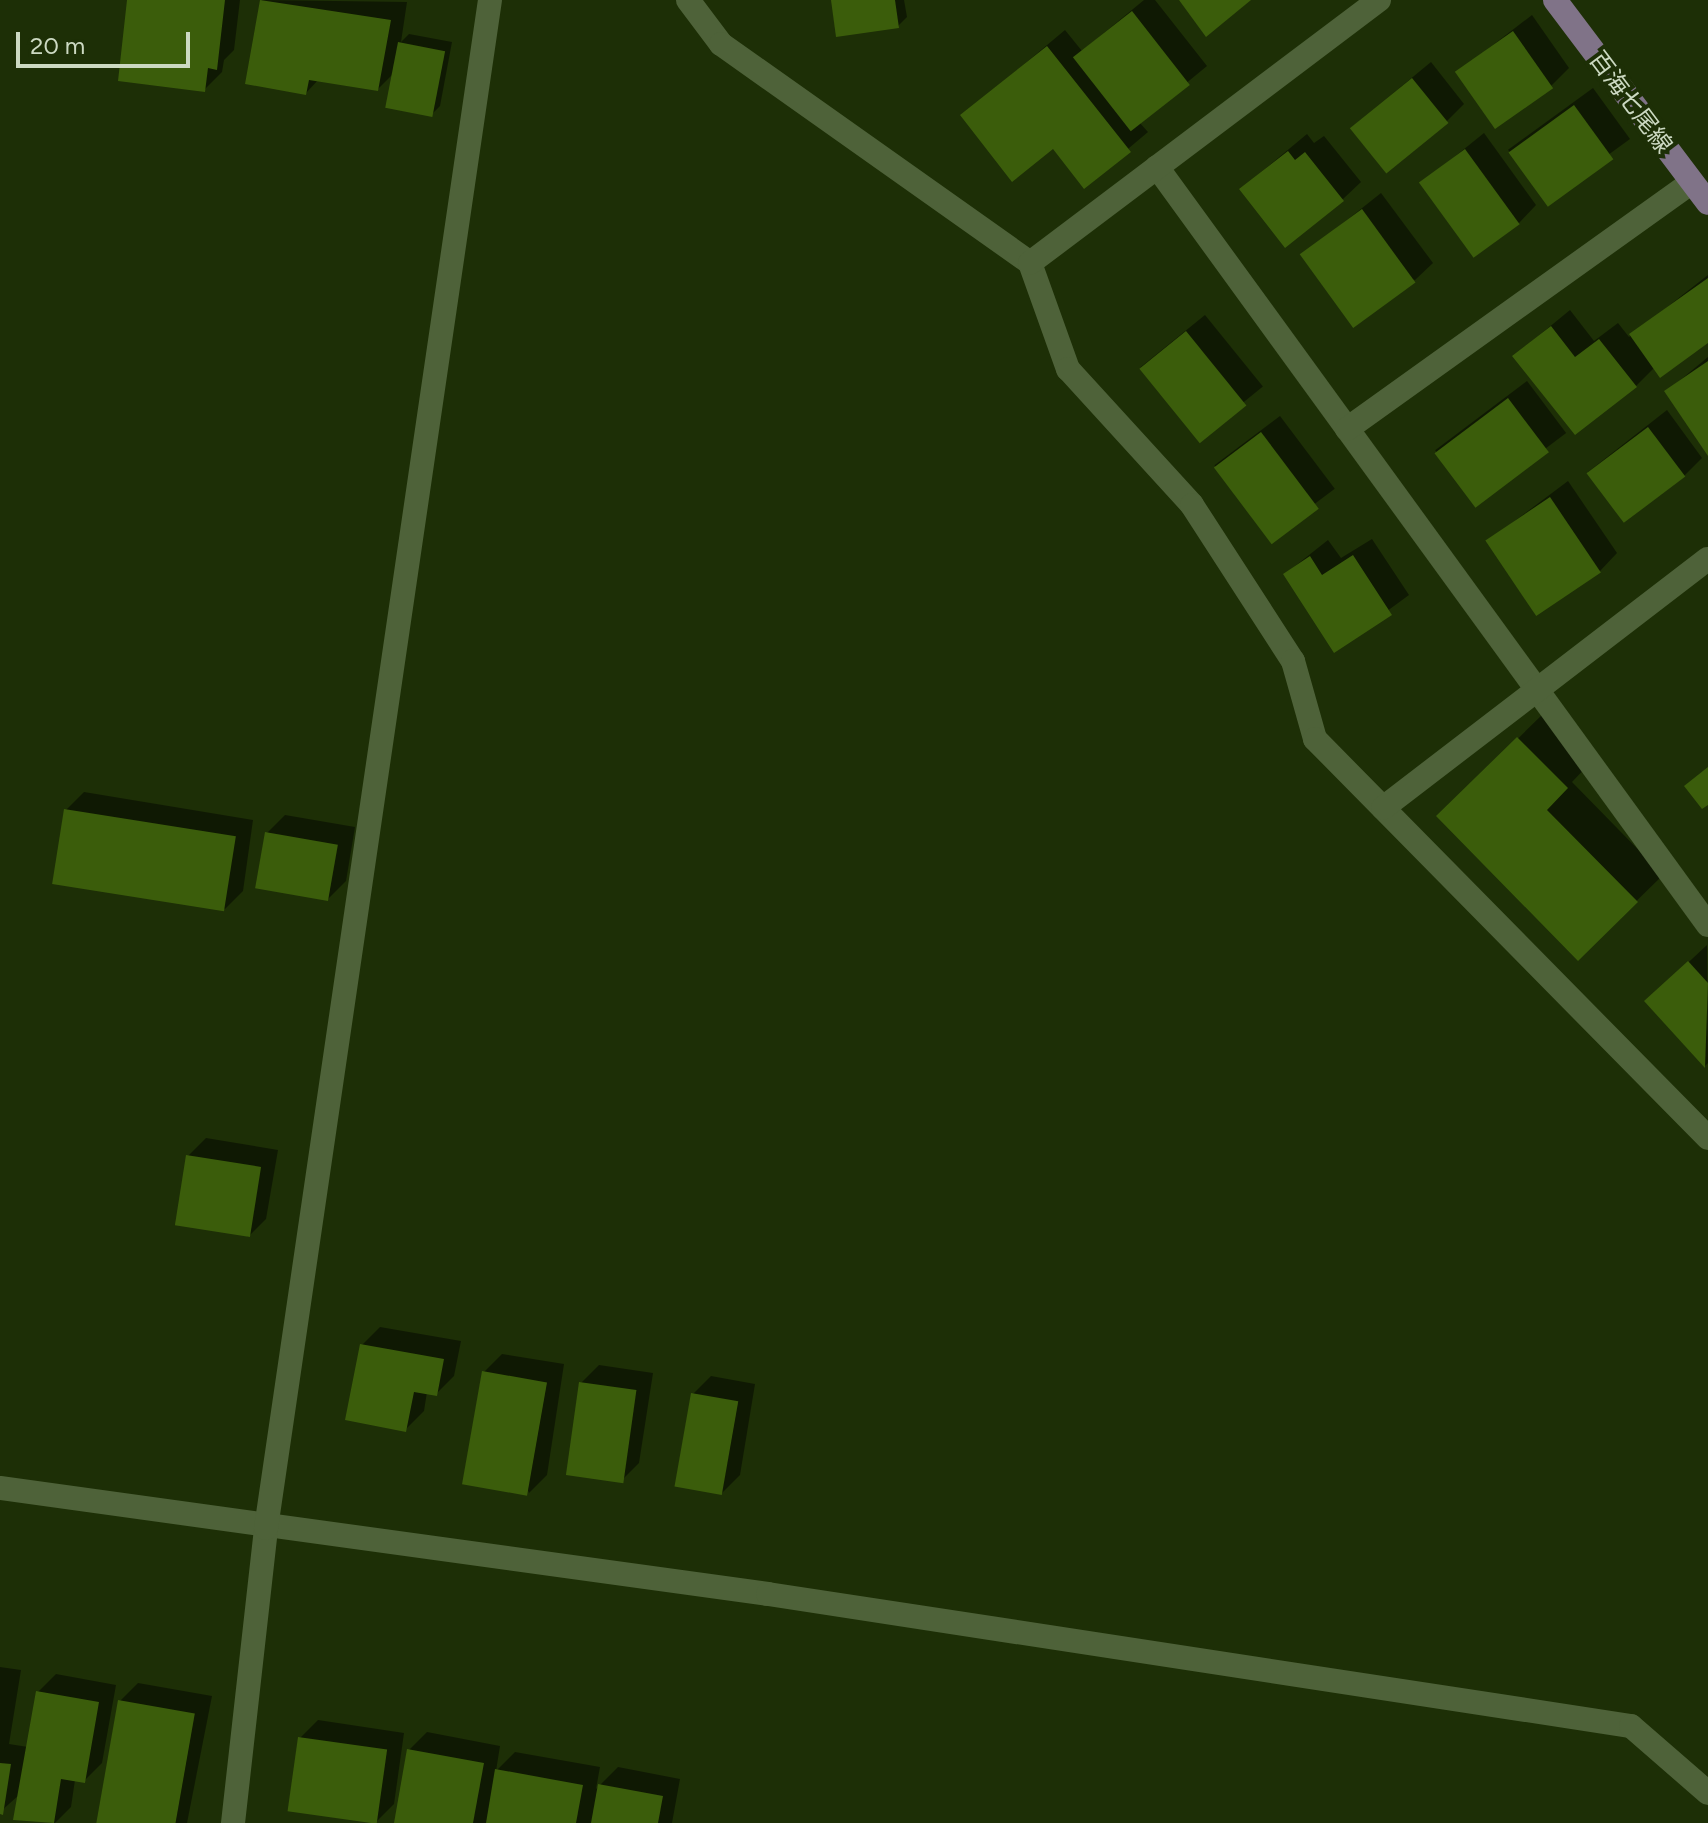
<!DOCTYPE html>
<html>
<head>
<meta charset="utf-8">
<style>
  body { margin:0 }
  #map { position:relative; width:1708px; height:1823px; overflow:hidden; background:#1d2f06; font-family:Figtree,"Noto Sans JP",sans-serif }
  div>[style] { position:absolute }
  .shadow>* { inset:0; background:#0007; transform-origin:0 0 }
  .building>* { inset:0; background:#3b5d0b; transform-origin:0 0 }
  .minor>* { height:24px; margin:-12px; padding:0 12px; transform-origin:12px; border-radius:12px; background:#4e6239 }
  .major>* { height:24px; margin:-12px; padding:0 12px; transform-origin:12px; border-radius:12px; background:#807388 }
  span { translate:-50% -50%; white-space:nowrap; text-align:center; line-height:1.15; -webkit-text-stroke:8px #1d2f06; paint-order:stroke }
  .street-label { font-size:24px; color:#ccd9c2 }
  .scale { position:absolute; left:16px; top:32px; width:174px; height:36px; box-sizing:border-box; border:4px solid #ccd9c2; border-top:0; padding-left:10px; font-size:24px; line-height:28px; white-space:nowrap; color:#ccd9c2; -webkit-text-stroke:6px #1d2f06; paint-order:stroke }
</style>
</head>
<body>
<div id="map">
  <div class="shadow">
    <div style="clip-path:polygon(129px 0,240px 0,234px 50px,224px 60px,222px 72px,204px 90px)"></div>
    <div style="clip-path:polygon(262px 0,407px 2px,401px 42px,409px 34px,452px 42px,440px 106px,431px 115px,395px 72px,378px 89px,319px 79px,306px 93px,248px 82px)"></div>
    <div style="clip-path:polygon(833px 0,904px 0,907px 17px,898px 26px)"></div>
    <div style="clip-path:polygon(1144px 0,1155px 0,1207px 66px,1139px 122px,1148px 132px,1084px 186px,1053px 146px,962px 116px,1065px 30px,1082px 51px)"></div>
    <div style="clip-path:polygon(1532px 15px,1569px 68px,1551px 86px,1458px 72px)"></div>
    <div style="clip-path:polygon(1431px 62px,1464px 104px,1446px 122px,1352px 127px)"></div>
    <div style="left:1593px;top:88px;width:63px;height:105px;rotate:54deg"></div>
    <div style="clip-path:polygon(1484px 133px,1536px 205px,1519px 223px,1422px 183px)"></div>
    <div style="clip-path:polygon(1307px 134px,1314px 143px,1324px 136px,1361px 182px,1343px 199px,1241px 189px)"></div>
    <div style="clip-path:polygon(1381px 193px,1433px 263px,1415px 280px,1303px 255px)"></div>
    <div style="clip-path:polygon(1708px 275px,1708px 341px,1655px 367px,1636px 386px,1514px 356px,1570px 310px,1594px 341px,1618px 323px,1629px 337px)"></div>
    <div style="left:1205px;top:315px;width:92px;height:83px;rotate:51deg"></div>
    <div style="clip-path:polygon(1708px 357px,1708px 453px,1666px 392px)"></div>
    <div style="left:1527px;top:381px;width:65px;height:115px;rotate:53deg"></div>
    <div style="clip-path:polygon(1667px 410px,1702px 458px,1684px 476px,1588px 472px)"></div>
    <div style="left:1280px;top:416px;width:91px;height:82px;rotate:53deg"></div>
    <div style="clip-path:polygon(1568px 481px,1617px 553px,1600px 571px,1488px 541px)"></div>
    <div style="clip-path:polygon(1372px 539px,1409px 595px,1334px 650px,1285px 574px,1328px 540px,1341px 558px)"></div>
    <div style="clip-path:polygon(1545px 712px,1593px 760px,1572px 782px,1663px 875px,1578px 958px,1439px 816px)"></div>
    <div style="clip-path:polygon(84px 792px,253px 820px,243px 891px,225px 909px,66px 810px)"></div>
    <div style="clip-path:polygon(285px 815px,355px 827px,346px 881px,328px 899px,267px 833px)"></div>
    <div style="clip-path:polygon(1707px 945px,1708px 1063px,1705px 1066px,1647px 1001px)"></div>
    <div style="clip-path:polygon(206px 1138px,278px 1150px,266px 1219px,248px 1237px,188px 1156px)"></div>
    <div style="clip-path:polygon(380px 1327px,461px 1341px,454px 1376px,436px 1394px,427px 1392px,424px 1411px,406px 1429px,362px 1345px)"></div>
    <div style="clip-path:polygon(502px 1354px,564px 1364px,547px 1475px,529px 1493px,484px 1372px)"></div>
    <div style="clip-path:polygon(599px 1365px,653px 1373px,639px 1463px,621px 1481px,581px 1383px)"></div>
    <div style="clip-path:polygon(711px 1376px,755px 1384px,740px 1475px,722px 1493px,693px 1394px)"></div>
    <div style="clip-path:polygon(0 1667px,21px 1670px,9px 1744px,28px 1747px,38px 1692px,56px 1674px,116px 1685px,102px 1763px,84px 1781px,75px 1780px,71px 1807px,55px 1823px,15px 1818px,19px 1795px,0 1812px)"></div>
    <div style="clip-path:polygon(138px 1683px,212px 1696px,187px 1823px,101px 1823px,120px 1701px)"></div>
    <div style="clip-path:polygon(318px 1720px,404px 1733px,394px 1804px,376px 1822px,300px 1738px)"></div>
    <div style="clip-path:polygon(427px 1732px,500px 1746px,496px 1771px,515px 1752px,600px 1767px,596px 1789px,618px 1767px,680px 1779px,672px 1823px,396px 1823px,409px 1750px)"></div>
  </div>
  <div class="building">
    <div style="clip-path:polygon(127px 0,225px 0,217px 70px,208px 68px,205px 92px,118px 81px)"></div>
    <div style="clip-path:polygon(260px 0,391px 20px,378px 91px,309px 80px,306px 95px,245px 84px)"></div>
    <div style="clip-path:polygon(831px 0,895px 0,899px 28px,836px 37px)"></div>
    <div style="clip-path:polygon(1179px 0,1251px 0,1206px 37px)"></div>
    <div style="left:1132px;top:11px;width:94px;height:75px;rotate:52deg"></div>
    <div style="left:1513px;top:31px;width:70px;height:71px;rotate:55deg"></div>
    <div style="left:398px;top:42px;width:48px;height:67px;rotate:11deg"></div>
    <div style="clip-path:polygon(1047px 46px,1131px 152px,1084px 189px,1053px 149px,1012px 182px,960px 115px)"></div>
    <div style="left:1412px;top:78px;width:58px;height:80px;rotate:51deg"></div>
    <div style="left:1574px;top:105px;width:67px;height:81px;rotate:54deg"></div>
    <div style="left:1465px;top:149px;width:93px;height:57px;rotate:54deg"></div>
    <div style="clip-path:polygon(1288px 151px,1295px 160px,1305px 152px,1344px 201px,1285px 248px,1239px 189px)"></div>
    <div style="left:1362px;top:209px;width:91px;height:77px;rotate:54deg"></div>
    <div style="clip-path:polygon(1708px 278px,1708px 343px,1660px 378px,1629px 334px)"></div>
    <div style="clip-path:polygon(1551px 326px,1575px 357px,1599px 339px,1637px 387px,1575px 435px,1512px 356px)"></div>
    <div style="left:1186px;top:331px;width:96px;height:60px;rotate:51deg"></div>
    <div style="clip-path:polygon(1708px 361px,1708px 456px,1664px 391px)"></div>
    <div style="left:1508px;top:398px;width:68px;height:92px;rotate:53deg"></div>
    <div style="left:1648px;top:427px;width:62px;height:77px;rotate:53deg"></div>
    <div style="left:1261px;top:432px;width:96px;height:59px;rotate:53deg"></div>
    <div style="left:1550px;top:497px;width:91px;height:78px;rotate:56deg"></div>
    <div style="clip-path:polygon(1353px 555px,1392px 615px,1334px 653px,1283px 574px,1310px 556px,1322px 575px)"></div>
    <div style="clip-path:polygon(1517px 737px,1568px 788px,1547px 810px,1638px 902px,1578px 961px,1436px 816px)"></div>
    <div style="clip-path:polygon(1708px 767px,1708px 805px,1702px 809px,1684px 786px)"></div>
    <div style="left:64px;top:809px;width:174px;height:76px;rotate:9deg"></div>
    <div style="left:265px;top:832px;width:74px;height:57px;rotate:10deg"></div>
    <div style="clip-path:polygon(1688px 961px,1708px 983px,1705px 1068px,1644px 1001px)"></div>
    <div style="left:186px;top:1155px;width:76px;height:71px;rotate:9deg"></div>
    <div style="clip-path:polygon(360px 1344px,444px 1359px,437px 1396px,414px 1392px,406px 1432px,345px 1420px)"></div>
    <div style="left:482px;top:1371px;width:66px;height:115px;rotate:10deg"></div>
    <div style="left:579px;top:1382px;width:58px;height:94px;rotate:8deg"></div>
    <div style="left:691px;top:1393px;width:48px;height:95px;rotate:10deg"></div>
    <div style="clip-path:polygon(36px 1691px,99px 1702px,85px 1783px,61px 1779px,54px 1823px,13px 1820px)"></div>
    <div style="left:118px;top:1700px;width:78px;height:125px;rotate:10deg"></div>
    <div style="left:298px;top:1737px;width:90px;height:75px;rotate:8deg"></div>
    <div style="clip-path:polygon(407px 1749px,484px 1763px,473px 1823px,394px 1823px)"></div>
    <div style="clip-path:polygon(0 1763px,11px 1764px,3px 1815px,0 1814px)"></div>
    <div style="clip-path:polygon(495px 1769px,583px 1785px,576px 1823px,486px 1823px)"></div>
    <div style="clip-path:polygon(598px 1784px,663px 1796px,658px 1823px,591px 1823px)"></div>
  </div>
  <div class="minor">
    <div style="left:688px;top:0;width:55px;rotate:53.1deg"></div>
    <div style="left:721px;top:44px;width:379px;rotate:35.3deg"></div>
    <div style="left:1030px;top:263px;width:113px;rotate:70.3deg"></div>
    <div style="left:1068px;top:369px;width:184px;rotate:47.6deg"></div>
    <div style="left:1192px;top:505px;width:186px;rotate:57.1deg"></div>
    <div style="left:1293px;top:661px;width:81px;rotate:74.2deg"></div>
    <div style="left:1315px;top:739px;width:560px;rotate:45.43deg"></div>
    <div style="left:1157px;top:167px;width:937px;rotate:53.99deg"></div>
    <div style="left:1030px;top:263px;width:437px;rotate:-37deg"></div>
    <div style="left:1347px;top:429px;width:424px;rotate:-35.6deg"></div>
    <div style="left:1383px;top:808px;width:409px;rotate:-37.5deg"></div>
    <div style="left:0;top:1488px;width:775px;rotate:7.86deg"></div>
    <div style="left:768px;top:1594px;width:873px;rotate:8.7deg"></div>
    <div style="left:1631px;top:1726px;width:102px;rotate:41deg"></div>
    <div style="left:233px;top:1823px;width:297px;rotate:-83.6deg"></div>
    <div style="left:266px;top:1528px;width:1544px;rotate:-81.66deg"></div>
  </div>
  <div class="major">
    <div style="left:1555px;top:0;width:254px;rotate:53deg"></div>
  </div>
  <div class="street-label">
    <span style="left:1631px;top:102px;rotate:53deg">百海七尾線</span>
  </div>
  <div class="scale">20 m</div>
</div>
</body>
</html>
